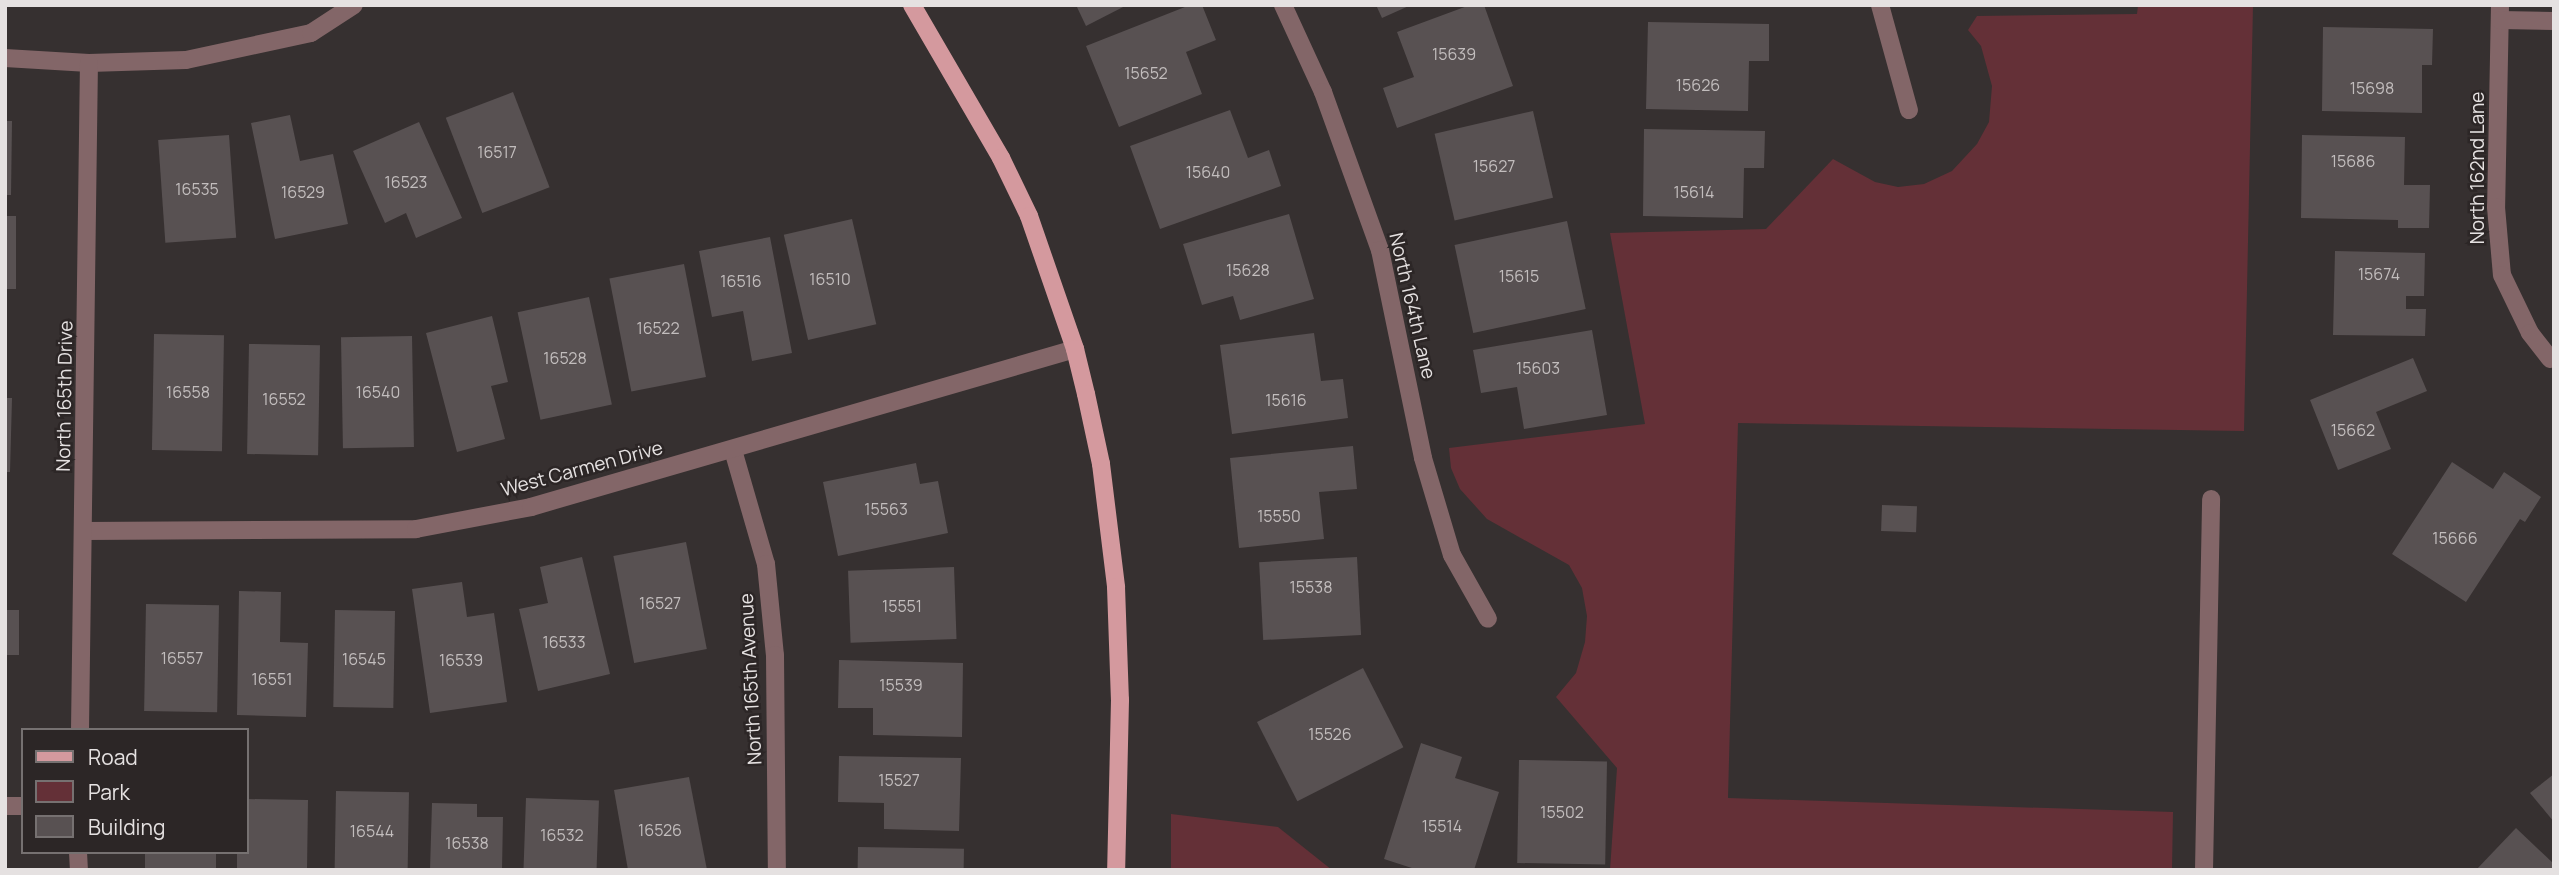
<!DOCTYPE html>
<html>
<head>
<meta charset="utf-8">
<style>
  body { margin:0 }
  #map { position:relative; width:2559px; height:875px; overflow:hidden; background:#363030; font-family:Manrope,sans-serif }
  div>[style] { position:absolute }
  .green>* { inset:0; background:#643037 }
  .building>* { inset:0; background:#585152; transform-origin:0 0 }
  .minor>* { height:18px; margin:-9px; padding:0 9px; transform-origin:9px; border-radius:9px; background:#836668 }
  .major>* { height:18px; margin:-9px; padding:0 9px; transform-origin:9px; border-radius:9px; background:#d4999e }
  span { translate:-50% -50%; white-space:nowrap; text-align:center; line-height:1.15; -webkit-text-stroke:5px #2c2626; paint-order:stroke }
  .number-label { font-size:16px; color:#c2bdbd }
  .number-label span { -webkit-text-stroke-width:0 }
  .street-label { font-size:19px; color:#e5e1e1 }
  .frame { position:absolute; inset:0; border:7px solid #e5e1e1; pointer-events:none }
  .legend { position:absolute; left:21px; top:728px; width:228px; height:126px; box-sizing:border-box; background:#2c2626; border:2px solid #767171; margin:0; padding:9px 12px; list-style:none; font-size:21px; color:#e5e1e1 }
  .legend li { display:flex; align-items:center; gap:14px; height:35px }
  .legend b { width:35px; border:2px solid #767171 }
</style>
</head>
<body>
<div id="map">
  <div class="green">
    <div style="clip-path:polygon(2138px 5px,2253px 5px,2244px 431px,1738px 423px,1728px 798px,2173px 812px,2172px 870px,1610px 870px,1617px 768px,1556px 697px,1576px 673px,1585px 642px,1587px 616px,1582px 588px,1569px 565px,1487px 519px,1460px 489px,1451px 468px,1449px 448px,1645px 424px,1610px 233px,1766px 229px,1833px 159px,1875px 182px,1898px 187px,1924px 184px,1952px 171px,1977px 144px,1989px 122px,1992px 86px,1981px 46px,1968px 30px,1977px 16px,2137px 14px)"></div>
    <div style="clip-path:polygon(1171px 814px,1278px 827px,1332px 870px,1171px 870px)"></div>
  </div>
  <div class="building">
    <div style="clip-path:polygon(1076px 5px,1127px 5px,1086px 26px)"></div>
    <div style="clip-path:polygon(1190px 5px,1202px 5px,1216px 40px,1186px 52px,1202px 94px,1119px 127px,1086px 46px)"></div>
    <div style="clip-path:polygon(1376px 5px,1411px 5px,1382px 18px)"></div>
    <div style="clip-path:polygon(1470px 5px,1484px 5px,1513px 86px,1397px 128px,1383px 88px,1414px 77px,1397px 32px)"></div>
    <div style="clip-path:polygon(1648px 22px,1769px 24px,1769px 61px,1749px 61px,1748px 111px,1646px 109px)"></div>
    <div style="clip-path:polygon(2323px 27px,2433px 29px,2432px 65px,2422px 65px,2422px 113px,2322px 111px)"></div>
    <div style="left:513px;top:92px;width:102px;height:72px;rotate:69deg"></div>
    <div style="clip-path:polygon(1230px 110px,1248px 158px,1269px 150px,1281px 186px,1160px 229px,1130px 146px)"></div>
    <div style="left:1533px;top:111px;width:89px;height:101px;rotate:77deg"></div>
    <div style="clip-path:polygon(290px 115px,300px 161px,333px 154px,348px 224px,275px 239px,251px 123px)"></div>
    <div style="clip-path:polygon(5px 121px,12px 121px,11px 195px,5px 195px)"></div>
    <div style="clip-path:polygon(419px 122px,462px 218px,416px 238px,406px 213px,385px 223px,353px 151px)"></div>
    <div style="clip-path:polygon(1644px 129px,1765px 131px,1764px 168px,1744px 168px,1743px 218px,1643px 216px)"></div>
    <div style="left:229px;top:135px;width:103px;height:71px;rotate:86deg"></div>
    <div style="clip-path:polygon(2302px 135px,2405px 137px,2404px 185px,2430px 185px,2429px 228px,2398px 228px,2398px 220px,2301px 218px)"></div>
    <div style="clip-path:polygon(1289px 214px,1314px 299px,1240px 320px,1233px 296px,1202px 305px,1183px 244px)"></div>
    <div style="left:5px;top:216px;width:11px;height:73px"></div>
    <div style="left:852px;top:219px;width:108px;height:70px;rotate:77deg"></div>
    <div style="left:1567px;top:221px;width:90px;height:115px;rotate:78deg"></div>
    <div style="clip-path:polygon(770px 237px,792px 353px,752px 361px,743px 311px,712px 317px,699px 251px)"></div>
    <div style="clip-path:polygon(2335px 251px,2425px 253px,2424px 296px,2406px 296px,2406px 309px,2426px 309px,2425px 336px,2333px 335px)"></div>
    <div style="left:684px;top:264px;width:115px;height:76px;rotate:79deg"></div>
    <div style="left:589px;top:297px;width:110px;height:73px;rotate:78deg"></div>
    <div style="clip-path:polygon(492px 316px,508px 382px,491px 386px,505px 439px,457px 452px,426px 333px)"></div>
    <div style="clip-path:polygon(1592px 330px,1607px 415px,1524px 429px,1517px 387px,1481px 393px,1473px 350px)"></div>
    <div style="clip-path:polygon(1314px 333px,1321px 381px,1343px 379px,1348px 418px,1232px 434px,1220px 345px)"></div>
    <div style="left:154px;top:334px;width:70px;height:116px;rotate:1deg"></div>
    <div style="left:412px;top:336px;width:111px;height:71px;rotate:89deg"></div>
    <div style="left:249px;top:344px;width:71px;height:110px;rotate:1deg"></div>
    <div style="clip-path:polygon(2413px 358px,2427px 391px,2376px 412px,2391px 449px,2338px 470px,2310px 400px)"></div>
    <div style="clip-path:polygon(5px 398px,12px 398px,10px 472px,5px 472px)"></div>
    <div style="clip-path:polygon(1353px 446px,1357px 489px,1319px 492px,1324px 539px,1239px 548px,1230px 458px)"></div>
    <div style="clip-path:polygon(2452px 462px,2493px 489px,2504px 472px,2541px 497px,2525px 522px,2520px 519px,2466px 602px,2392px 554px)"></div>
    <div style="clip-path:polygon(916px 463px,920px 484px,938px 481px,948px 533px,838px 556px,823px 482px)"></div>
    <div style="left:1882px;top:505px;width:35px;height:26px;rotate:2deg"></div>
    <div style="left:686px;top:542px;width:109px;height:74px;rotate:79deg"></div>
    <div style="clip-path:polygon(582px 557px,610px 674px,538px 691px,519px 609px,548px 603px,540px 567px)"></div>
    <div style="left:1357px;top:557px;width:78px;height:98px;rotate:87deg"></div>
    <div style="left:954px;top:567px;width:72px;height:106px;rotate:88deg"></div>
    <div style="clip-path:polygon(462px 582px,467px 617px,494px 613px,507px 702px,430px 713px,412px 589px)"></div>
    <div style="clip-path:polygon(239px 591px,281px 592px,280px 642px,308px 643px,306px 717px,237px 715px)"></div>
    <div style="left:146px;top:604px;width:73px;height:107px;rotate:1deg"></div>
    <div style="left:5px;top:610px;width:14px;height:45px"></div>
    <div style="left:335px;top:610px;width:60px;height:97px;rotate:1deg"></div>
    <div style="clip-path:polygon(839px 660px,963px 663px,962px 737px,873px 735px,873px 708px,838px 708px)"></div>
    <div style="left:1363px;top:668px;width:89px;height:119px;rotate:63deg"></div>
    <div style="clip-path:polygon(1421px 743px,1462px 757px,1455px 778px,1499px 792px,1474px 870px,1418px 870px,1384px 859px)"></div>
    <div style="clip-path:polygon(839px 756px,961px 758px,959px 831px,884px 829px,884px 803px,838px 802px)"></div>
    <div style="left:1519px;top:760px;width:88px;height:103px;rotate:1deg"></div>
    <div style="clip-path:polygon(2554px 774px,2554px 822px,2530px 793px)"></div>
    <div style="clip-path:polygon(689px 777px,707px 870px,628px 870px,614px 790px)"></div>
    <div style="left:336px;top:791px;width:73px;height:79px;rotate:1deg"></div>
    <div style="left:526px;top:798px;width:73px;height:72px;rotate:2deg"></div>
    <div style="clip-path:polygon(247px 799px,308px 800px,307px 870px,237px 870px,237px 852px,247px 852px)"></div>
    <div style="clip-path:polygon(432px 803px,477px 804px,477px 817px,503px 817px,502px 870px,430px 870px)"></div>
    <div style="clip-path:polygon(2516px 828px,2554px 864px,2554px 870px,2476px 870px)"></div>
    <div style="left:858px;top:847px;width:106px;height:23px;rotate:1deg"></div>
    <div style="left:145px;top:852px;width:71px;height:18px"></div>
  </div>
  <div class="minor">
    <div style="left:1283px;top:5px;width:96px;rotate:65.3deg"></div>
    <div style="left:1323px;top:92px;width:168px;rotate:70.2deg"></div>
    <div style="left:1380px;top:250px;width:212px;rotate:78.3deg"></div>
    <div style="left:1423px;top:458px;width:101px;rotate:73.4deg"></div>
    <div style="left:1452px;top:555px;width:73px;rotate:60.6deg"></div>
    <div style="left:1880px;top:5px;width:109px;rotate:74.6deg"></div>
    <div style="left:2500px;top:5px;width:202px;rotate:91.1deg"></div>
    <div style="left:2496px;top:207px;width:68px;rotate:85deg"></div>
    <div style="left:2502px;top:275px;width:64px;rotate:64.2deg"></div>
    <div style="left:2530px;top:333px;width:33px;rotate:52deg"></div>
    <div style="left:2500px;top:20px;width:54px;rotate:1.1deg"></div>
    <div style="left:5px;top:58px;width:84px;rotate:3.4deg"></div>
    <div style="left:89px;top:63px;width:97px;rotate:-1.8deg"></div>
    <div style="left:186px;top:60px;width:128px;rotate:-12.2deg"></div>
    <div style="left:311px;top:33px;width:51px;rotate:-33.1deg"></div>
    <div style="left:733px;top:450px;width:119px;rotate:73.9deg"></div>
    <div style="left:766px;top:564px;width:91px;rotate:84.4deg"></div>
    <div style="left:775px;top:655px;width:215px;rotate:89.5deg"></div>
    <div style="left:84px;top:531px;width:332px;rotate:-0.3deg"></div>
    <div style="left:416px;top:529px;width:117px;rotate:-10.8deg"></div>
    <div style="left:531px;top:507px;width:566px;rotate:-16.2deg"></div>
    <div style="left:80px;top:730px;width:667px;rotate:-89.23deg"></div>
    <div style="left:5px;top:806px;width:18px"></div>
    <div style="left:78px;top:852px;width:18px;rotate:87deg"></div>
    <div style="left:2204px;top:870px;width:371px;rotate:-88.9deg"></div>
  </div>
  <div class="major">
    <div style="left:912px;top:5px;width:177px;rotate:59.8deg"></div>
    <div style="left:1001px;top:158px;width:64px;rotate:64.2deg"></div>
    <div style="left:1029px;top:216px;width:141px;rotate:70.9deg"></div>
    <div style="left:1075px;top:349px;width:46px;rotate:76.3deg"></div>
    <div style="left:1086px;top:394px;width:72px;rotate:77.9deg"></div>
    <div style="left:1101px;top:464px;width:124px;rotate:83deg"></div>
    <div style="left:1116px;top:587px;width:113px;rotate:88deg"></div>
    <div style="left:1120px;top:700px;width:170px;rotate:91.3deg"></div>
  </div>
  <div class="number-label">
    <span style="left:1454px;top:54px">15639</span>
    <span style="left:1146px;top:73px">15652</span>
    <span style="left:1698px;top:85px">15626</span>
    <span style="left:2372px;top:88px">15698</span>
    <span style="left:497px;top:152px">16517</span>
    <span style="left:2353px;top:161px">15686</span>
    <span style="left:1494px;top:166px">15627</span>
    <span style="left:1208px;top:172px">15640</span>
    <span style="left:406px;top:182px">16523</span>
    <span style="left:197px;top:189px">16535</span>
    <span style="left:303px;top:192px">16529</span>
    <span style="left:1694px;top:192px">15614</span>
    <span style="left:1248px;top:270px">15628</span>
    <span style="left:2379px;top:274px">15674</span>
    <span style="left:1519px;top:276px">15615</span>
    <span style="left:830px;top:279px">16510</span>
    <span style="left:741px;top:281px">16516</span>
    <span style="left:658px;top:328px">16522</span>
    <span style="left:565px;top:358px">16528</span>
    <span style="left:1538px;top:368px">15603</span>
    <span style="left:188px;top:392px">16558</span>
    <span style="left:378px;top:392px">16540</span>
    <span style="left:284px;top:399px">16552</span>
    <span style="left:1286px;top:400px">15616</span>
    <span style="left:2353px;top:430px">15662</span>
    <span style="left:886px;top:509px">15563</span>
    <span style="left:1279px;top:516px">15550</span>
    <span style="left:2455px;top:538px">15666</span>
    <span style="left:1311px;top:587px">15538</span>
    <span style="left:660px;top:603px">16527</span>
    <span style="left:902px;top:606px">15551</span>
    <span style="left:564px;top:642px">16533</span>
    <span style="left:182px;top:658px">16557</span>
    <span style="left:364px;top:659px">16545</span>
    <span style="left:461px;top:660px">16539</span>
    <span style="left:272px;top:679px">16551</span>
    <span style="left:901px;top:685px">15539</span>
    <span style="left:1330px;top:734px">15526</span>
    <span style="left:899px;top:780px">15527</span>
    <span style="left:1562px;top:812px">15502</span>
    <span style="left:1442px;top:826px">15514</span>
    <span style="left:660px;top:830px">16526</span>
    <span style="left:372px;top:831px">16544</span>
    <span style="left:562px;top:835px">16532</span>
    <span style="left:467px;top:843px">16538</span>
  </div>
  <div class="street-label">
    <span style="left:2478px;top:168px;rotate:-90deg">North 162nd Lane</span>
    <span style="left:1412px;top:306px;rotate:77deg">North 164th Lane</span>
    <span style="left:65px;top:396px;rotate:-89deg">North 165th Drive</span>
    <span style="left:582px;top:469px;rotate:-15deg">West Carmen Drive</span>
    <span style="left:751px;top:679px;rotate:-93deg">North 165th Avenue</span>
  </div>
  <div class="frame"></div>
  <ul class="legend">
  <li><b style="height:9px;background:#d4999e"></b>Road</li>
  <li><b style="height:19px;background:#643037"></b>Park</li>
  <li><b style="height:19px;background:#585152"></b>Building</li>
  </ul>
</div>
</body>
</html>
